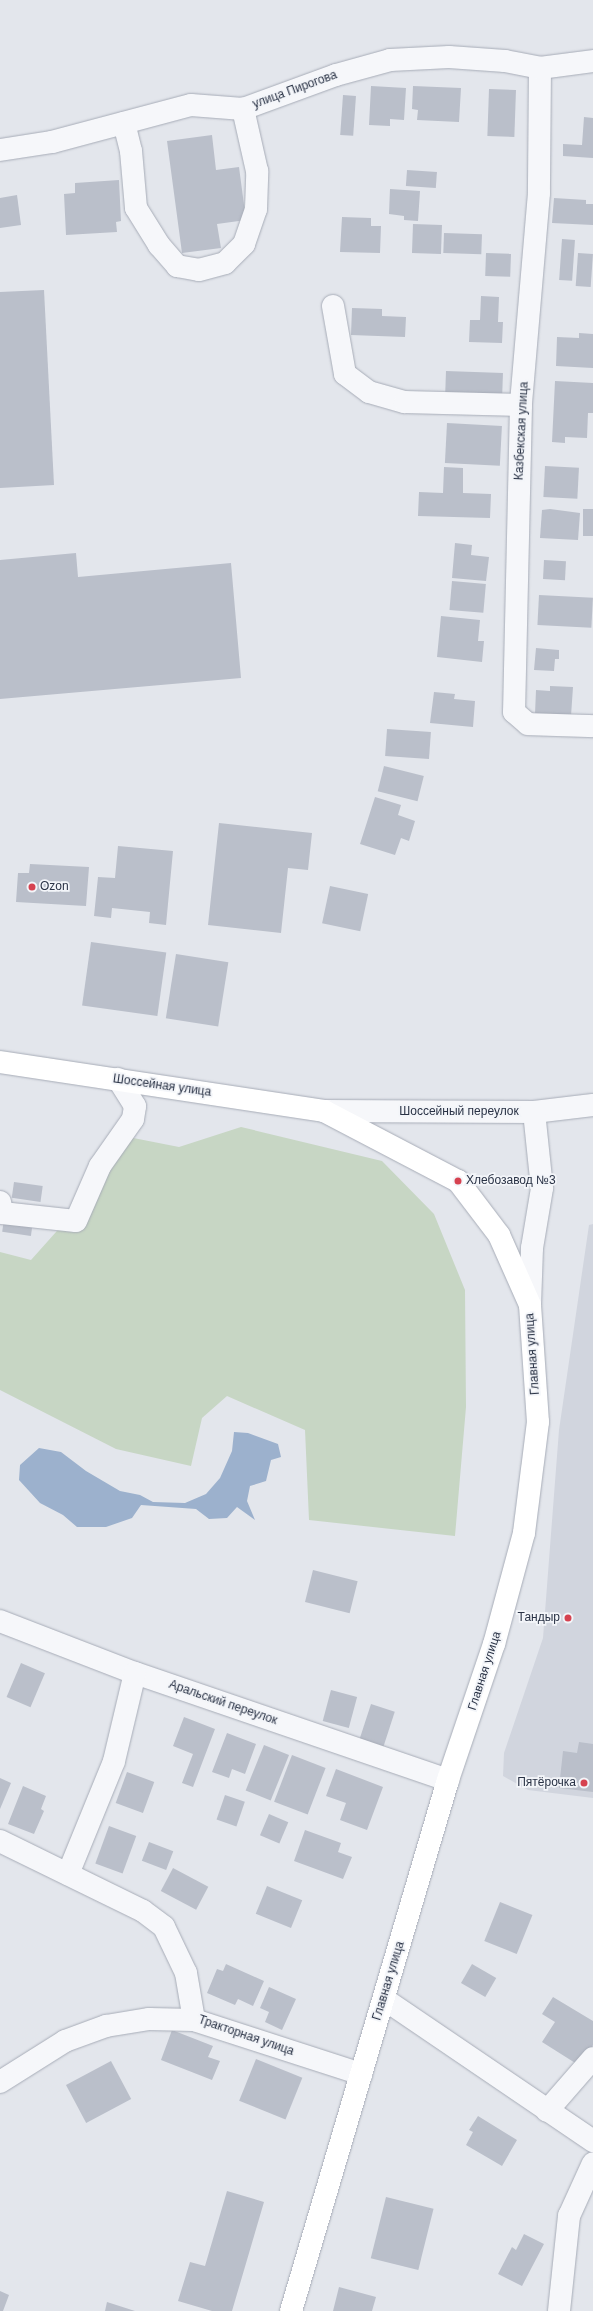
<!DOCTYPE html>
<html>
<head>
<meta charset="utf-8">
<style>
  body { margin:0 }
  #map { position:relative; width:593px; height:2311px; overflow:hidden; background:#e3e6ec; font-family:Arial,sans-serif }
  div>[style] { position:absolute }
  .built>* { inset:0; background:#d1d5de }
  .green>* { inset:0; background:#c7d6c4 }
  .water>* { inset:0; background:#9cb1cd }
  .building>* { inset:0; background:#babfca; transform-origin:0 0 }
  .roads { filter:drop-shadow(0 0 1px #a7acb7) drop-shadow(0 0 1px #a7acb7) }
  .minor>* { height:22px; margin:-11px; padding:0 11px; transform-origin:11px; border-radius:11px; background:#f6f7fa }
  .major>* { height:22px; margin:-11px; padding:0 11px; transform-origin:11px; border-radius:11px; background:#fff }
  .dots>* { width:11px; height:11px; translate:-50% -50%; box-sizing:border-box; border:2px solid #f3f5f9; border-radius:50% }
  span { translate:-50% -50%; white-space:nowrap; text-align:center; line-height:1.15; -webkit-text-stroke:3.5px #f3f5f9; paint-order:stroke }
  .street-label { font-size:12px; color:#293245 }
  .poi-label { font-size:12px; color:#293245 }
  .left { translate:0 -50%; text-align:left }
  .right { translate:-100% -50%; text-align:right }
</style>
</head>
<body>
<div id="map">
  <div class="built">
    <div style="clip-path:polygon(593px 1224px,593px 1798px,528px 1790px,503px 1776px,504px 1753px,543px 1638px,559px 1430px,589px 1225px)"></div>
  </div>
  <div class="green">
    <div style="clip-path:polygon(241px 1127px,382px 1161px,434px 1214px,465px 1290px,466px 1407px,455px 1536px,309px 1520px,305px 1430px,227px 1396px,202px 1418px,191px 1466px,116px 1449px,0 1390px,0 1252px,31px 1260px,81px 1204px,113px 1134px,179px 1147px)"></div>
  </div>
  <div class="water">
    <div style="clip-path:polygon(234px 1432px,248px 1433px,278px 1444px,281px 1457px,271px 1460px,266px 1481px,250px 1486px,247px 1501px,255px 1520px,237px 1507px,227px 1518px,209px 1519px,196px 1509px,141px 1505px,132px 1518px,106px 1527px,77px 1527px,63px 1515px,40px 1503px,19px 1480px,20px 1465px,39px 1448px,61px 1452px,86px 1471px,120px 1491px,140px 1495px,153px 1502px,185px 1503px,206px 1494px,220px 1478px,232px 1451px)"></div>
  </div>
  <div class="building">
    <div style="clip-path:polygon(371px 86px,406px 88px,404px 120px,390px 119px,390px 126px,369px 125px)"></div>
    <div style="clip-path:polygon(413px 86px,461px 88px,459px 122px,417px 120px,418px 110px,412px 109px)"></div>
    <div style="left:489px;top:89px;width:27px;height:47px;rotate:2deg"></div>
    <div style="left:343px;top:95px;width:13px;height:40px;rotate:4deg"></div>
    <div style="clip-path:polygon(584px 117px,593px 118px,593px 158px,563px 156px,563px 144px,582px 145px)"></div>
    <div style="clip-path:polygon(212px 135px,216px 170px,239px 167px,246px 220px,217px 224px,221px 248px,182px 253px,167px 141px)"></div>
    <div style="left:407px;top:170px;width:30px;height:16px;rotate:4deg"></div>
    <div style="clip-path:polygon(119px 180px,121px 221px,116px 222px,117px 232px,66px 235px,64px 194px,75px 193px,75px 183px)"></div>
    <div style="clip-path:polygon(390px 189px,420px 191px,418px 221px,404px 220px,404px 216px,389px 214px)"></div>
    <div style="clip-path:polygon(17px 195px,21px 225px,0 228px,0 198px)"></div>
    <div style="clip-path:polygon(554px 198px,586px 200px,586px 204px,593px 204px,593px 225px,552px 223px)"></div>
    <div style="clip-path:polygon(342px 217px,371px 218px,371px 226px,381px 226px,380px 253px,340px 252px)"></div>
    <div style="left:413px;top:224px;width:29px;height:29px;rotate:2deg"></div>
    <div style="left:444px;top:233px;width:38px;height:20px;rotate:2deg"></div>
    <div style="left:562px;top:239px;width:13px;height:41px;rotate:4deg"></div>
    <div style="left:486px;top:253px;width:25px;height:23px;rotate:2deg"></div>
    <div style="left:578px;top:253px;width:15px;height:33px;rotate:4deg"></div>
    <div style="clip-path:polygon(44px 290px,54px 485px,0 488px,0 292px)"></div>
    <div style="clip-path:polygon(481px 296px,499px 297px,498px 322px,503px 322px,502px 343px,469px 342px,470px 320px,480px 320px)"></div>
    <div style="clip-path:polygon(352px 308px,382px 309px,382px 316px,406px 317px,405px 337px,351px 335px)"></div>
    <div style="clip-path:polygon(579px 333px,593px 334px,593px 368px,556px 366px,557px 337px,579px 338px)"></div>
    <div style="left:446px;top:371px;width:57px;height:27px;rotate:2deg"></div>
    <div style="clip-path:polygon(555px 381px,593px 383px,593px 413px,588px 413px,587px 438px,565px 437px,565px 443px,552px 442px)"></div>
    <div style="left:447px;top:423px;width:55px;height:40px;rotate:3deg"></div>
    <div style="left:545px;top:466px;width:34px;height:31px;rotate:3deg"></div>
    <div style="clip-path:polygon(444px 467px,463px 468px,463px 493px,491px 494px,490px 518px,418px 516px,419px 492px,443px 493px)"></div>
    <div style="clip-path:polygon(550px 509px,580px 513px,578px 540px,540px 538px,542px 510px)"></div>
    <div style="left:583px;top:509px;width:10px;height:27px"></div>
    <div style="clip-path:polygon(455px 543px,472px 545px,471px 555px,489px 557px,486px 581px,452px 578px)"></div>
    <div style="clip-path:polygon(76px 553px,78px 577px,231px 563px,241px 678px,0 699px,0 560px)"></div>
    <div style="left:544px;top:560px;width:22px;height:19px;rotate:3deg"></div>
    <div style="left:452px;top:581px;width:34px;height:29px;rotate:5deg"></div>
    <div style="left:539px;top:595px;width:54px;height:30px;rotate:3deg"></div>
    <div style="clip-path:polygon(441px 616px,480px 620px,478px 641px,484px 641px,482px 662px,437px 657px)"></div>
    <div style="clip-path:polygon(536px 648px,559px 650px,559px 659px,555px 659px,554px 671px,534px 670px)"></div>
    <div style="clip-path:polygon(550px 686px,573px 687px,571px 716px,535px 714px,536px 690px,550px 691px)"></div>
    <div style="clip-path:polygon(434px 692px,455px 694px,454px 699px,475px 701px,473px 727px,430px 723px)"></div>
    <div style="left:387px;top:729px;width:44px;height:27px;rotate:4deg"></div>
    <div style="left:384px;top:766px;width:41px;height:26px;rotate:14deg"></div>
    <div style="clip-path:polygon(375px 797px,401px 805px,398px 815px,415px 821px,409px 841px,401px 838px,395px 855px,360px 844px)"></div>
    <div style="clip-path:polygon(219px 823px,312px 833px,308px 870px,288px 868px,281px 933px,208px 925px)"></div>
    <div style="clip-path:polygon(118px 846px,173px 851px,166px 925px,149px 923px,150px 912px,112px 908px,111px 918px,94px 916px,98px 877px,115px 878px)"></div>
    <div style="clip-path:polygon(30px 864px,89px 867px,86px 906px,16px 902px,18px 873px,29px 873px)"></div>
    <div style="left:330px;top:886px;width:39px;height:38px;rotate:12deg"></div>
    <div style="left:91px;top:942px;width:76px;height:64px;rotate:8deg"></div>
    <div style="left:176px;top:954px;width:53px;height:65px;rotate:9deg"></div>
    <div style="left:14px;top:1182px;width:29px;height:16px;rotate:8deg"></div>
    <div style="left:4px;top:1219px;width:29px;height:13px;rotate:8deg"></div>
    <div style="left:313px;top:1570px;width:46px;height:33px;rotate:14deg"></div>
    <div style="left:21px;top:1663px;width:26px;height:37px;rotate:23deg"></div>
    <div style="left:331px;top:1690px;width:27px;height:32px;rotate:15deg"></div>
    <div style="left:371px;top:1704px;width:25px;height:40px;rotate:18deg"></div>
    <div style="clip-path:polygon(184px 1717px,215px 1729px,193px 1787px,182px 1783px,193px 1754px,173px 1746px)"></div>
    <div style="clip-path:polygon(227px 1733px,256px 1744px,245px 1774px,232px 1769px,229px 1778px,212px 1772px)"></div>
    <div style="clip-path:polygon(579px 1742px,593px 1744px,593px 1792px,559px 1788px,563px 1751px,577px 1753px)"></div>
    <div style="left:264px;top:1745px;width:27px;height:49px;rotate:22deg"></div>
    <div style="left:292px;top:1755px;width:36px;height:50px;rotate:21deg"></div>
    <div style="clip-path:polygon(336px 1769px,383px 1787px,367px 1830px,340px 1820px,346px 1803px,326px 1796px)"></div>
    <div style="left:127px;top:1772px;width:29px;height:33px;rotate:20deg"></div>
    <div style="clip-path:polygon(0 1778px,11px 1783px,0 1809px)"></div>
    <div style="clip-path:polygon(23px 1786px,46px 1796px,41px 1809px,44px 1811px,34px 1834px,8px 1824px)"></div>
    <div style="left:225px;top:1795px;width:21px;height:26px;rotate:19deg"></div>
    <div style="left:269px;top:1814px;width:21px;height:23px;rotate:23deg"></div>
    <div style="left:109px;top:1826px;width:29px;height:40px;rotate:20deg"></div>
    <div style="clip-path:polygon(305px 1830px,341px 1843px,338px 1852px,352px 1857px,343px 1879px,294px 1861px)"></div>
    <div style="left:149px;top:1842px;width:26px;height:20px;rotate:21deg"></div>
    <div style="left:173px;top:1868px;width:40px;height:26px;rotate:28deg"></div>
    <div style="left:267px;top:1886px;width:38px;height:30px;rotate:22deg"></div>
    <div style="left:500px;top:1902px;width:35px;height:42px;rotate:22deg"></div>
    <div style="clip-path:polygon(226px 1964px,264px 1981px,253px 2006px,238px 1999px,235px 2005px,207px 1993px,217px 1969px,223px 1971px)"></div>
    <div style="left:472px;top:1964px;width:28px;height:22px;rotate:30deg"></div>
    <div style="clip-path:polygon(269px 1987px,296px 1999px,282px 2030px,265px 2022px,269px 2012px,260px 2008px)"></div>
    <div style="clip-path:polygon(553px 1997px,593px 2021px,593px 2045px,580px 2066px,542px 2042px,555px 2022px,542px 2014px)"></div>
    <div style="clip-path:polygon(172px 2030px,213px 2046px,208px 2057px,220px 2061px,212px 2080px,161px 2060px)"></div>
    <div style="left:256px;top:2059px;width:50px;height:45px;rotate:22deg"></div>
    <div style="left:111px;top:2061px;width:43px;height:51px;rotate:62deg"></div>
    <div style="clip-path:polygon(478px 2116px,517px 2140px,502px 2166px,466px 2145px,473px 2132px,469px 2130px)"></div>
    <div style="clip-path:polygon(227px 2191px,264px 2202px,232px 2311px,212px 2311px,178px 2301px,190px 2262px,205px 2266px)"></div>
    <div style="left:386px;top:2197px;width:49px;height:63px;rotate:14deg"></div>
    <div style="clip-path:polygon(524px 2234px,544px 2244px,522px 2286px,498px 2274px,512px 2247px,516px 2250px)"></div>
    <div style="clip-path:polygon(339px 2287px,376px 2297px,372px 2311px,333px 2311px)"></div>
    <div style="clip-path:polygon(0 2291px,9px 2295px,3px 2311px,0 2311px)"></div>
    <div style="clip-path:polygon(107px 2302px,135px 2311px,105px 2311px)"></div>
  </div>
  <div class="roads">
    <div class="minor">
      <div style="left:540px;top:68px;width:125px;rotate:90.5deg"></div>
      <div style="left:539px;top:193px;width:213px;rotate:94.9deg"></div>
      <div style="left:521px;top:405px;width:307px;rotate:91.3deg"></div>
      <div style="left:514px;top:712px;width:18px;rotate:41deg"></div>
      <div style="left:528px;top:724px;width:65px;rotate:1.8deg"></div>
      <div style="left:124px;top:123px;width:29px;rotate:76deg"></div>
      <div style="left:131px;top:151px;width:57px;rotate:85deg"></div>
      <div style="left:136px;top:208px;width:44px;rotate:58.1deg"></div>
      <div style="left:159px;top:245px;width:28px;rotate:49deg"></div>
      <div style="left:177px;top:266px;width:22px;rotate:10deg"></div>
      <div style="left:199px;top:270px;width:27px;rotate:-15deg"></div>
      <div style="left:225px;top:263px;width:27px;rotate:-45deg"></div>
      <div style="left:244px;top:244px;width:37px;rotate:-71deg"></div>
      <div style="left:256px;top:209px;width:38px;rotate:-88deg"></div>
      <div style="left:257px;top:171px;width:64px;rotate:-102.7deg"></div>
      <div style="left:0;top:150px;width:53px;rotate:-8.7deg"></div>
      <div style="left:52px;top:142px;width:144px;rotate:-14.9deg"></div>
      <div style="left:191px;top:105px;width:52px;rotate:4.4deg"></div>
      <div style="left:243px;top:109px;width:99px;rotate:-20.1deg"></div>
      <div style="left:336px;top:75px;width:56px;rotate:-15.5deg"></div>
      <div style="left:390px;top:60px;width:59px;rotate:-2.9deg"></div>
      <div style="left:449px;top:57px;width:56px;rotate:4.1deg"></div>
      <div style="left:505px;top:61px;width:36px;rotate:11deg"></div>
      <div style="left:540px;top:68px;width:53px;rotate:-7.5deg"></div>
      <div style="left:333px;top:306px;width:69px;rotate:80deg"></div>
      <div style="left:345px;top:374px;width:30px;rotate:37deg"></div>
      <div style="left:369px;top:392px;width:37px;rotate:16deg"></div>
      <div style="left:405px;top:402px;width:116px;rotate:1.5deg"></div>
      <div style="left:324px;top:1111px;width:210px;rotate:0.3deg"></div>
      <div style="left:534px;top:1112px;width:59px;rotate:-6.8deg"></div>
      <div style="left:0;top:1202px;width:11px;rotate:80deg"></div>
      <div style="left:2px;top:1213px;width:74px;rotate:6.2deg"></div>
      <div style="left:76px;top:1221px;width:60px;rotate:-66.4deg"></div>
      <div style="left:100px;top:1166px;width:57px;rotate:-54.9deg"></div>
      <div style="left:133px;top:1119px;width:13px;rotate:-81deg"></div>
      <div style="left:135px;top:1106px;width:32px;rotate:-122deg"></div>
      <div style="left:530px;top:1305px;width:57px;rotate:-88deg"></div>
      <div style="left:532px;top:1248px;width:61px;rotate:-80.5deg"></div>
      <div style="left:542px;top:1188px;width:76px;rotate:-96deg"></div>
      <div style="left:0;top:1621px;width:145px;rotate:21.1deg"></div>
      <div style="left:135px;top:1673px;width:331px;rotate:18.9deg"></div>
      <div style="left:0;top:1841px;width:159px;rotate:26.1deg"></div>
      <div style="left:143px;top:1911px;width:26px;rotate:37deg"></div>
      <div style="left:164px;top:1927px;width:51px;rotate:64.4deg"></div>
      <div style="left:186px;top:1973px;width:48px;rotate:80.3deg"></div>
      <div style="left:194px;top:2020px;width:176px;rotate:17.9deg"></div>
      <div style="left:68px;top:1874px;width:122px;rotate:-67.8deg"></div>
      <div style="left:114px;top:1761px;width:90px;rotate:-76.6deg"></div>
      <div style="left:384px;top:1999px;width:253px;rotate:34.2deg"></div>
      <div style="left:0;top:2082px;width:77px;rotate:-32.2deg"></div>
      <div style="left:65px;top:2041px;width:44px;rotate:-20.1deg"></div>
      <div style="left:106px;top:2026px;width:44px;rotate:-9.2deg"></div>
      <div style="left:149px;top:2019px;width:45px;rotate:1.3deg"></div>
      <div style="left:547px;top:2111px;width:70px;rotate:-49deg"></div>
      <div style="left:559px;top:2311px;width:96px;rotate:-84deg"></div>
      <div style="left:569px;top:2216px;width:58px;rotate:-65.6deg"></div>
    </div>
    <div class="major">
      <div style="left:0;top:1062px;width:328px;rotate:8.6deg"></div>
      <div style="left:324px;top:1111px;width:151px;rotate:27.6deg"></div>
      <div style="left:458px;top:1181px;width:68px;rotate:52.8deg"></div>
      <div style="left:499px;top:1235px;width:77px;rotate:66.1deg"></div>
      <div style="left:530px;top:1305px;width:117px;rotate:86.1deg"></div>
      <div style="left:538px;top:1422px;width:112px;rotate:97.2deg"></div>
      <div style="left:524px;top:1533px;width:115px;rotate:105.1deg"></div>
      <div style="left:494px;top:1644px;width:144px;rotate:108.7deg"></div>
      <div style="left:448px;top:1780px;width:554px;rotate:106.47deg"></div>
    </div>
  </div>
  <div class="dots">
    <div style="left:32px;top:887px;background:#d64250"></div>
    <div style="left:458px;top:1181px;background:#d64250"></div>
    <div style="left:568px;top:1618px;background:#d64250"></div>
    <div style="left:584px;top:1783px;background:#d64250"></div>
  </div>
  <div class="street-label">
    <span style="left:295px;top:90px;rotate:-20deg">улица Пирогова</span>
    <span style="left:522px;top:431px;rotate:-87deg">Казбекская улица</span>
    <span style="left:162px;top:1086px;rotate:8deg">Шоссейная улица</span>
    <span style="left:459px;top:1112px">Шоссейный переулок</span>
    <span style="left:533px;top:1354px;rotate:-94deg">Главная улица</span>
    <span style="left:485px;top:1671px;rotate:-72deg">Главная улица</span>
    <span style="left:223px;top:1703px;rotate:19deg">Аральский переулок</span>
    <span style="left:389px;top:1981px;rotate:-73deg">Главная улица</span>
    <span style="left:246px;top:2036px;rotate:19deg">Тракторная улица</span>
  </div>
  <div class="poi-label">
    <span class="left" style="left:40px;top:887px">Ozon</span>
    <span class="left" style="left:466px;top:1181px">Хлебозавод №3</span>
    <span class="right" style="left:560px;top:1618px">Тандыр</span>
    <span class="right" style="left:576px;top:1783px">Пятёрочка</span>
  </div>
</div>
</body>
</html>
